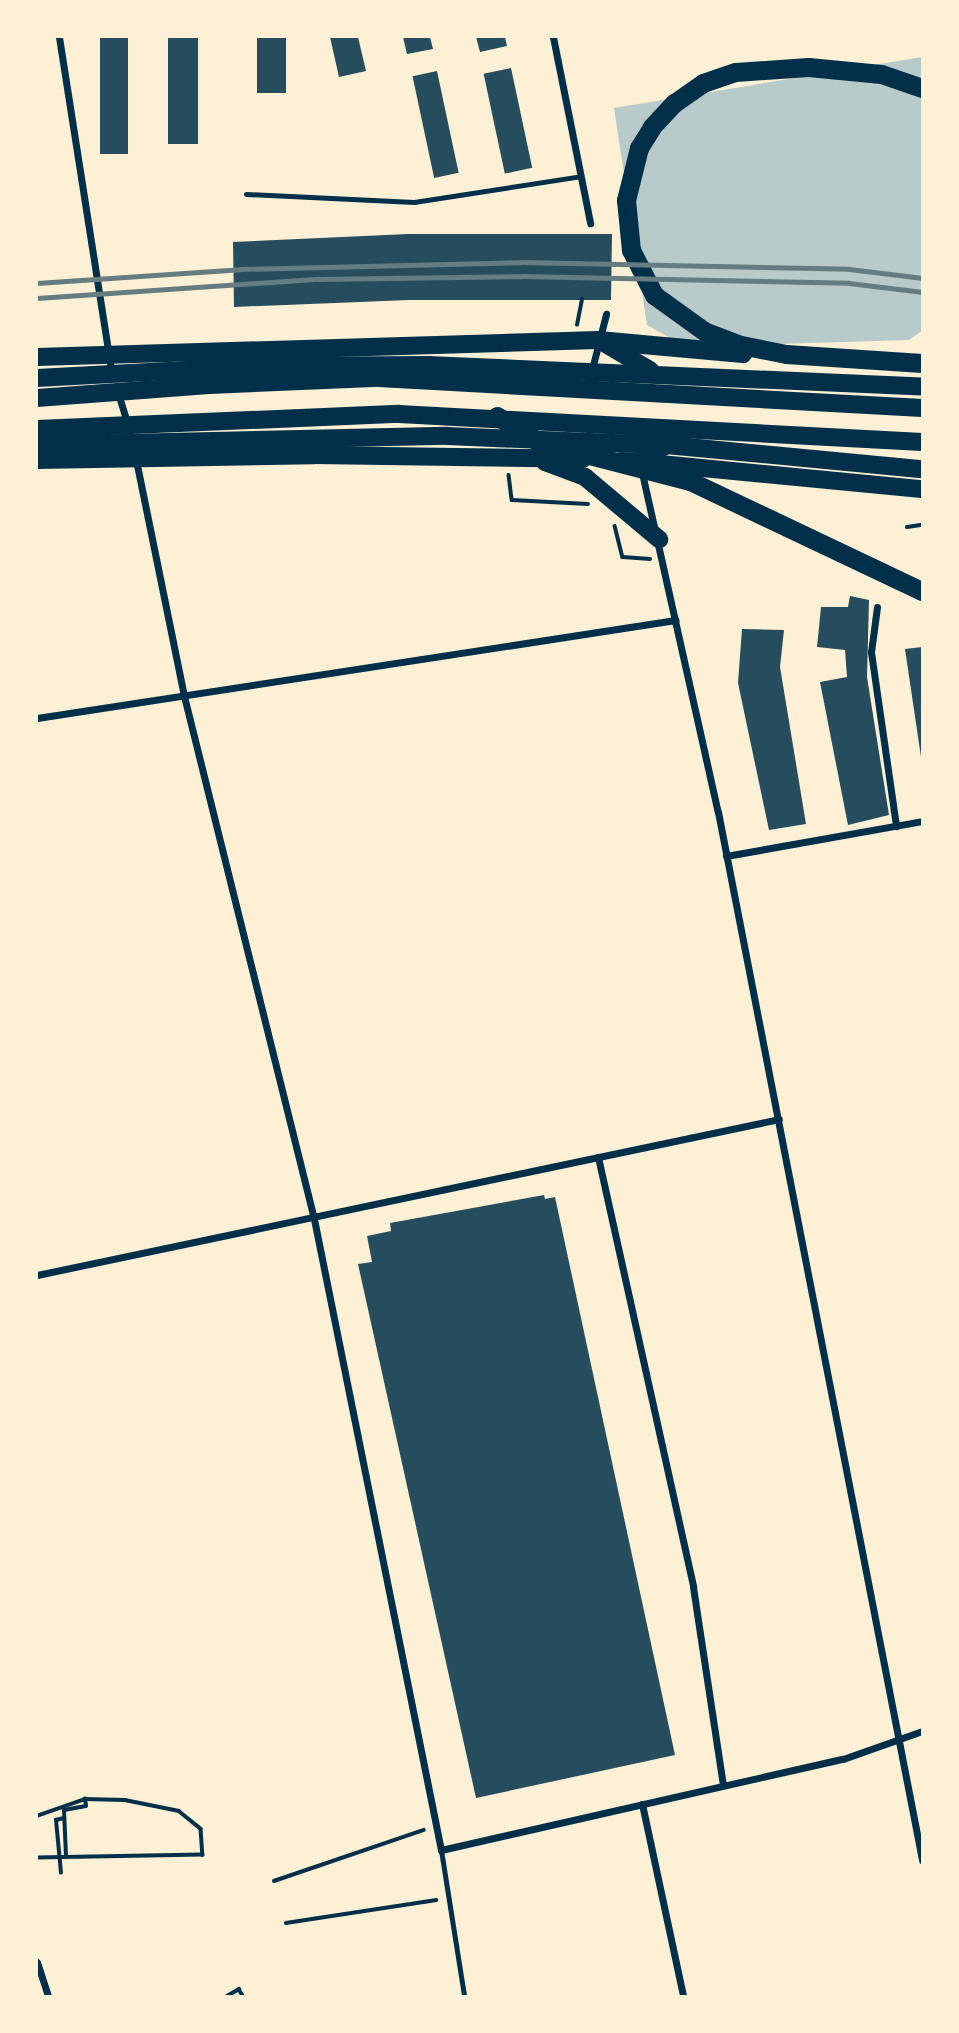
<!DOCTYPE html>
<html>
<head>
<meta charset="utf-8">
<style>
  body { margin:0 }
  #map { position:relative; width:959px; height:2033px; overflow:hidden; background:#fdf0d5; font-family:Mulish,sans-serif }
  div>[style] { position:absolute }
  .green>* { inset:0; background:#b9caca }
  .building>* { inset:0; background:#264d5e; transform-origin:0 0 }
  .path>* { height:3.5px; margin:-1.75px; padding:0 1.75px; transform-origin:1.75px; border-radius:1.75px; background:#003049 }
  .service>* { height:5px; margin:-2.5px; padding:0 2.5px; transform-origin:2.5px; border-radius:2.5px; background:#003049 }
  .minor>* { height:7px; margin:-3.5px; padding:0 3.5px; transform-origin:3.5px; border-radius:3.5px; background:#003049 }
  .primary>* { height:18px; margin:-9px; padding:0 9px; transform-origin:9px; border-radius:9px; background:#003049 }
  .trunk>* { height:18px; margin:-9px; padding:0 9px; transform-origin:9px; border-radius:9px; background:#003049 }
  .motorway>* { height:19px; margin:-9.5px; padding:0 9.5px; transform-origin:9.5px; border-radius:9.5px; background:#003049 }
  .rail>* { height:5px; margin:-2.5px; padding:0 2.5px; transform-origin:2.5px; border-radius:2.5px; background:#657d81 }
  span { translate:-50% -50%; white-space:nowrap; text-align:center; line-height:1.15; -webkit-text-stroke:5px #fdf0d5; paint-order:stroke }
  .frame { position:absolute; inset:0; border:38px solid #fdf0d5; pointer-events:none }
</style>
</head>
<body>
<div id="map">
  <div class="green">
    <div style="clip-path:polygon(922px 57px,922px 331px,909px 340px,686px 347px,647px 325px,614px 108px)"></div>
  </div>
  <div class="building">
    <div style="left:100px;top:37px;width:28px;height:117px"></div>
    <div style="left:168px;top:37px;width:30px;height:107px"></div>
    <div style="left:257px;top:37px;width:29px;height:56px"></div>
    <div style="clip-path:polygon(330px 37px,358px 37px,366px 71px,339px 77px)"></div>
    <div style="clip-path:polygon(403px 37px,430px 37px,433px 49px,407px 54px)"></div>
    <div style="clip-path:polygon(476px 37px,505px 37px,507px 46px,480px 52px)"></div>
    <div style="left:511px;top:68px;width:102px;height:28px;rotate:78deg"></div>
    <div style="left:437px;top:71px;width:104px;height:25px;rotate:78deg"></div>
    <div style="clip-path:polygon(408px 234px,612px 234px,611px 300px,409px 300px,234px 307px,233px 242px)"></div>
    <div style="clip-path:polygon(850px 596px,869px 600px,867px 677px,889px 815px,848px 825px,820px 682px,847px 677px,845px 650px,817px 647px,821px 607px,848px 607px)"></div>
    <div style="clip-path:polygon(742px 629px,784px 630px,780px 667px,806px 824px,769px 830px,738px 683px)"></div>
    <div style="clip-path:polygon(922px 647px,922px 757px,921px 757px,905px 649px)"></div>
    <div style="clip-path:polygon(544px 1195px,545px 1199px,555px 1197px,675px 1755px,476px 1798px,358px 1264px,372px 1262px,367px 1236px,391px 1231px,390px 1223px)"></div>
  </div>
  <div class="path">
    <div style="left:577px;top:325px;width:26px;rotate:-79deg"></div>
    <div style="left:509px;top:475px;width:25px;rotate:83deg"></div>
    <div style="left:512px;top:500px;width:76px;rotate:3deg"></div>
    <div style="left:615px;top:526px;width:32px;rotate:76deg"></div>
    <div style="left:623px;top:557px;width:27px;rotate:4deg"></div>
    <div style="left:907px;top:527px;width:15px;rotate:-8deg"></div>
    <div style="left:37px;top:1816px;width:51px;rotate:-19.5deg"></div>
    <div style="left:85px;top:1799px;width:40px;rotate:1.4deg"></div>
    <div style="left:125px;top:1800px;width:55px;rotate:11.5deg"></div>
    <div style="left:179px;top:1811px;width:28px;rotate:39deg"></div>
    <div style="left:201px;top:1829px;width:26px;rotate:86deg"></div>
    <div style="left:203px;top:1855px;width:166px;rotate:179deg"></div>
    <div style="left:66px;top:1856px;width:46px;rotate:-92.5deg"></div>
    <div style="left:64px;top:1810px;width:22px;rotate:-10deg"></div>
    <div style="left:86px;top:1806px;width:7px;rotate:-98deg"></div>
    <div style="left:61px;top:1873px;width:53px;rotate:-95.4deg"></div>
    <div style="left:56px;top:1820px;width:8px;rotate:-14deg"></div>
    <div style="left:274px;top:1881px;width:158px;rotate:-18.8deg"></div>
    <div style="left:286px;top:1923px;width:152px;rotate:-8.7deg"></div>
    <div style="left:227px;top:1996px;width:14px;rotate:-30deg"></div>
    <div style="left:239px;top:1989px;width:8px;rotate:60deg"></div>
  </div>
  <div class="service">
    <div style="left:246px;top:194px;width:168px;rotate:2.7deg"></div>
    <div style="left:414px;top:202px;width:169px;rotate:-8.8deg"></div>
    <div style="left:441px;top:1850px;width:148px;rotate:81deg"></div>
  </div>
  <div class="minor">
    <div style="left:59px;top:37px;width:342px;rotate:81.1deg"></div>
    <div style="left:553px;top:37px;width:190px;rotate:78.7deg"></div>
    <div style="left:592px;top:369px;width:57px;rotate:-75.7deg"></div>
    <div style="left:118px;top:393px;width:34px;rotate:73deg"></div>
    <div style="left:136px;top:460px;width:237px;rotate:78.5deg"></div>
    <div style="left:183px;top:692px;width:543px;rotate:76.04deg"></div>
    <div style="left:314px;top:1219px;width:644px;rotate:78.62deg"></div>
    <div style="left:441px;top:1850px;width:412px;rotate:-12.8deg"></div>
    <div style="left:843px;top:1759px;width:84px;rotate:-19.5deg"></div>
    <div style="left:642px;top:473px;width:347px;rotate:77.4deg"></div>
    <div style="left:718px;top:812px;width:1068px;rotate:78.98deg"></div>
    <div style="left:877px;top:607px;width:45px;rotate:97.6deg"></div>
    <div style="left:871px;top:652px;width:176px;rotate:81.8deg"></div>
    <div style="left:37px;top:718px;width:646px;rotate:-8.72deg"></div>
    <div style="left:726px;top:856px;width:199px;rotate:-10.1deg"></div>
    <div style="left:598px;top:1157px;width:440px;rotate:77.5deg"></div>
    <div style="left:693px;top:1587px;width:200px;rotate:81.4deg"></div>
    <div style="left:37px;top:1275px;width:758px;rotate:-11.87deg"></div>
    <div style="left:642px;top:1804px;width:196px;rotate:77.9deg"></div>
    <div style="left:37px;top:1962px;width:36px;rotate:72deg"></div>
  </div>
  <div class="primary">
    <div style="left:599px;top:340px;width:59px;rotate:30.5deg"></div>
    <div style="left:37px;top:378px;width:220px;rotate:-3.1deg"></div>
    <div style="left:257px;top:366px;width:171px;rotate:-0.3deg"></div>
    <div style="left:428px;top:365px;width:494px;rotate:2.5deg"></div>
    <div style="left:37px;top:445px;width:410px;rotate:-1.3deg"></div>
    <div style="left:447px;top:436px;width:219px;rotate:2.4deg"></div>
    <div style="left:666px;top:445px;width:257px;rotate:5.4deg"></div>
    <div style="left:640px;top:462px;width:283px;rotate:5.5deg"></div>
  </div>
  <div class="trunk">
    <div style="left:37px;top:357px;width:561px;rotate:-1.74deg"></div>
    <div style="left:37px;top:398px;width:172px;rotate:-4.3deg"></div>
    <div style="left:209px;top:385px;width:170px;rotate:-2.4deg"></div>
    <div style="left:379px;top:378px;width:544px;rotate:3.16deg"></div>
    <div style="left:37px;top:429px;width:362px;rotate:-2.4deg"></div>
    <div style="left:399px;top:414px;width:524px;rotate:3.06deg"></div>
    <div style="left:37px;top:460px;width:276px;rotate:-1deg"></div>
    <div style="left:313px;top:455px;width:270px;rotate:0.8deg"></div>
    <div style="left:621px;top:461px;width:19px;rotate:3deg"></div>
    <div style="left:640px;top:462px;width:31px;rotate:-33deg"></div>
    <div style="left:545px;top:462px;width:43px;rotate:20.6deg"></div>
    <div style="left:585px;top:477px;width:97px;rotate:40deg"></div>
  </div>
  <div class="motorway">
    <div style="left:922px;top:88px;width:43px;rotate:-161.1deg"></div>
    <div style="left:881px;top:74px;width:73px;rotate:-174.5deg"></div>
    <div style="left:808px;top:67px;width:73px;rotate:176.1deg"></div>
    <div style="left:735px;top:72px;width:34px;rotate:161deg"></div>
    <div style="left:703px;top:83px;width:35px;rotate:145deg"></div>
    <div style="left:674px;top:103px;width:33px;rotate:133deg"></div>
    <div style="left:652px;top:127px;width:25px;rotate:122deg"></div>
    <div style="left:639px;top:148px;width:54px;rotate:104deg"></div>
    <div style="left:626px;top:200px;width:50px;rotate:84.3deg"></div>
    <div style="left:631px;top:250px;width:51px;rotate:62.9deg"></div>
    <div style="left:654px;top:295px;width:62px;rotate:35.8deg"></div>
    <div style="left:704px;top:331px;width:40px;rotate:21deg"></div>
    <div style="left:741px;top:345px;width:46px;rotate:11.3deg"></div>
    <div style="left:786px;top:354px;width:136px;rotate:3.8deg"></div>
    <div style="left:598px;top:340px;width:145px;rotate:5.2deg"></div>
    <div style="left:497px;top:416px;width:49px;rotate:31.8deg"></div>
    <div style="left:539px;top:442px;width:156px;rotate:14.5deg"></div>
    <div style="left:690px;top:481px;width:257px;rotate:25.4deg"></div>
  </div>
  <div class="rail">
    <div style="left:37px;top:283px;width:203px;rotate:-3.9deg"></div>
    <div style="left:240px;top:269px;width:281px;rotate:-1.4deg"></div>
    <div style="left:521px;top:262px;width:328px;rotate:1.2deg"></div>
    <div style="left:849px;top:269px;width:74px;rotate:7deg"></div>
    <div style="left:37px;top:298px;width:282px;rotate:-3.9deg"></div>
    <div style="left:318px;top:279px;width:204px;rotate:-0.8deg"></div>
    <div style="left:522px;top:276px;width:327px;rotate:1.2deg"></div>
    <div style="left:849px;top:283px;width:74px;rotate:7deg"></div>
  </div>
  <div class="frame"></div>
</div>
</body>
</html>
